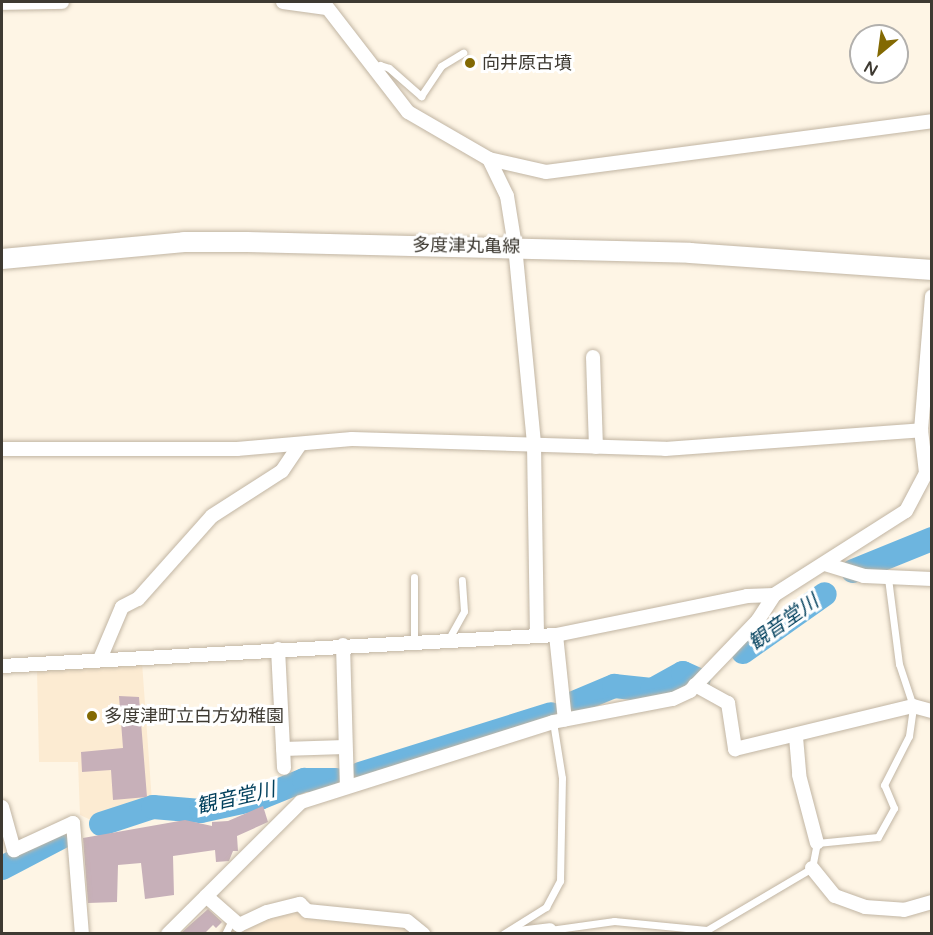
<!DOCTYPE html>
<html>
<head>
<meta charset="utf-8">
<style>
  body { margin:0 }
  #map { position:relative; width:933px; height:935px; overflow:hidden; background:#fef5e5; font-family:"Varela Round","Noto Sans JP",sans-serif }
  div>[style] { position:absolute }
  .built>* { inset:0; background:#fcebd2 }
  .river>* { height:24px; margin:-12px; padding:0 12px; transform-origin:12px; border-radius:12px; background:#6db5df }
  .building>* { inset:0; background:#c7b0b9 }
  .roads { filter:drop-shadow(0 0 2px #c1b5a3) drop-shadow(0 0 2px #c1b5a3) }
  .lane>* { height:7px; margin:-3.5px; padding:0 3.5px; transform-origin:3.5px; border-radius:3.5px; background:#fff }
  .street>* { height:14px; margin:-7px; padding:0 7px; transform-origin:7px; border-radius:7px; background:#fff }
  .secondary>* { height:20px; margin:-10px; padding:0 10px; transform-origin:10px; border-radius:10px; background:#fff }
  .dots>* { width:16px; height:16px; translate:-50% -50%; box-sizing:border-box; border:3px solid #fff; border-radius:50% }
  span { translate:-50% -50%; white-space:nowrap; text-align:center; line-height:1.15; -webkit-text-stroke:6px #fff; paint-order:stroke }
  .poi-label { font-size:18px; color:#3e3a32 }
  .left { translate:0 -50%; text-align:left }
  .street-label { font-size:18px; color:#3e3a32 }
  .water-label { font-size:20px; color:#013f5c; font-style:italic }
  .frame { position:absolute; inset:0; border:3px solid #3e3a32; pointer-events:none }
  .north { position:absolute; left:849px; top:24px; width:60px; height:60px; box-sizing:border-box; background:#fff; border:2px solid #b2b0ad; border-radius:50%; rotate:209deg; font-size:16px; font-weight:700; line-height:24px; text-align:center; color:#3e3a32 }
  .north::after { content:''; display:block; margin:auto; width:21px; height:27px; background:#836902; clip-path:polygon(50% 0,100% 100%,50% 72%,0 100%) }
</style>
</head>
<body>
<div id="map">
  <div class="built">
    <div style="clip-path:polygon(142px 662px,152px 802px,91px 820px,80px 815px,78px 762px,39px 762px,37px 670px)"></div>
    <div style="clip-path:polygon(295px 911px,324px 920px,408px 927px,416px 934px,218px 934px,225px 923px,242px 930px,268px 916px)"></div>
  </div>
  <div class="river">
    <div style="left:853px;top:571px;width:85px;rotate:-22.1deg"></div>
    <div style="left:743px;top:652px;width:100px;rotate:-35.3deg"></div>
    <div style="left:571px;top:704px;width:47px;rotate:-22.7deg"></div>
    <div style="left:614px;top:686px;width:38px;rotate:6deg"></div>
    <div style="left:652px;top:690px;width:35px;rotate:-29deg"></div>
    <div style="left:683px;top:673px;width:17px;rotate:24deg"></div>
    <div style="left:360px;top:774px;width:200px;rotate:-17.4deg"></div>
    <div style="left:101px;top:824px;width:55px;rotate:-18.1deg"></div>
    <div style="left:153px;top:807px;width:48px;rotate:4.8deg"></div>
    <div style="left:201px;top:811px;width:60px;rotate:-12.4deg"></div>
    <div style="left:260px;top:798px;width:48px;rotate:-22.2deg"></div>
    <div style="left:304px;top:780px;width:32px"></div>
    <div style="left:2px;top:868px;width:71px;rotate:-27.6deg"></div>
  </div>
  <div class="building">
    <div style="clip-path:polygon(119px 696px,139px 697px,147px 797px,113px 800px,111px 770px,82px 772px,81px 752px,123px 748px)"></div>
    <div style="clip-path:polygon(263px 806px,268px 822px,237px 836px,238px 851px,233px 851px,229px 861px,216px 862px,215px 850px,173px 856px,174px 895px,145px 899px,141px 863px,118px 865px,117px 902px,88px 903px,83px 838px,185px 820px,212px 826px,212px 822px,228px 821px)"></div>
    <div style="clip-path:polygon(208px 909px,222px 922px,216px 928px,213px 925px,205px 933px,181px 933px)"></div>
  </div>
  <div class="roads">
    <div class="lane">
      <div style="left:373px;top:69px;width:8px;rotate:-30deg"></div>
      <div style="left:380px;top:65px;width:9px;rotate:18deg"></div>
      <div style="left:389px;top:68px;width:43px;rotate:41.2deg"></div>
      <div style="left:421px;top:96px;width:36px;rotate:-56deg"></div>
      <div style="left:441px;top:66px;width:26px;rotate:-31deg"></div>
      <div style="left:414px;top:577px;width:66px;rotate:90deg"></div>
      <div style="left:447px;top:642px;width:35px;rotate:-61deg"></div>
      <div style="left:464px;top:611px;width:31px;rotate:-94deg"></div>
      <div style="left:550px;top:930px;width:65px;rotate:-8deg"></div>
      <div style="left:614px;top:921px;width:93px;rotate:5.5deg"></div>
      <div style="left:707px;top:930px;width:122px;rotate:-30.6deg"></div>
      <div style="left:812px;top:868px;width:25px;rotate:-79deg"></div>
      <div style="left:817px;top:843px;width:61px;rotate:-5.6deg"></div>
      <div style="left:878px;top:837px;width:33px;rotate:-61deg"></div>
      <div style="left:894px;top:808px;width:25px;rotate:-113deg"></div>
      <div style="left:884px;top:785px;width:55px;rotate:-63deg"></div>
      <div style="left:909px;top:736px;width:30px;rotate:-82deg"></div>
      <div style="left:913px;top:706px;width:44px;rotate:-108.4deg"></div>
      <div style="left:899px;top:664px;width:87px;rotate:-97.3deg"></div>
      <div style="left:225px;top:934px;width:13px;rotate:-63deg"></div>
      <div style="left:503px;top:934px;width:51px;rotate:-32.1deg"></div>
      <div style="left:546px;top:907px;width:30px;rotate:-62deg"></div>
      <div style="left:560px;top:881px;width:103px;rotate:-88.9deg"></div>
      <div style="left:562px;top:778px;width:57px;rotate:-99.1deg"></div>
    </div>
    <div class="street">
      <div style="left:283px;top:2px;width:44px;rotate:7.8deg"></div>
      <div style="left:323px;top:2px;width:139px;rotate:52.3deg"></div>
      <div style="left:408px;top:112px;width:94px;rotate:30.1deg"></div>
      <div style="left:489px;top:159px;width:58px;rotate:12.8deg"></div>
      <div style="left:546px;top:172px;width:389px;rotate:-7.5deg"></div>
      <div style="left:2px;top:3px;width:60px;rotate:-1deg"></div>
      <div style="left:489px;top:159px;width:41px;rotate:64.1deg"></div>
      <div style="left:507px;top:196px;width:51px;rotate:80.9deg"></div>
      <div style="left:515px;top:246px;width:200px;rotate:84.5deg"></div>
      <div style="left:534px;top:445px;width:190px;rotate:89.1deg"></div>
      <div style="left:593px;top:357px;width:90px;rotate:88.1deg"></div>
      <div style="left:2px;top:449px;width:235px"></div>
      <div style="left:237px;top:449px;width:115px;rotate:-5deg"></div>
      <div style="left:352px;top:439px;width:313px;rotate:1.8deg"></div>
      <div style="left:665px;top:449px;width:257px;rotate:-4.2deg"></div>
      <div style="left:825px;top:564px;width:41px;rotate:17.1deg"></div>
      <div style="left:864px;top:576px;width:68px;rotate:2.5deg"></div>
      <div style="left:556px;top:635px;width:85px;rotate:84deg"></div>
      <div style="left:343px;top:645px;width:141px;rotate:88.4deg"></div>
      <div style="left:278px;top:649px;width:119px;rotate:87.1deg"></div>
      <div style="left:100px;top:659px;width:56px;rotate:-67.1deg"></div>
      <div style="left:122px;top:607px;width:18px;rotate:-27deg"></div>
      <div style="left:138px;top:599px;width:111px;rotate:-48.3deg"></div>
      <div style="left:212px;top:516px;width:83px;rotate:-32.7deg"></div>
      <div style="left:282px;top:471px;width:32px;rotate:-56deg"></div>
      <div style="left:2px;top:666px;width:555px;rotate:-3.2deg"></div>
      <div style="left:556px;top:635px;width:195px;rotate:-11.5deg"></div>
      <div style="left:747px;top:596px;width:27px;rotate:-2deg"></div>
      <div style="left:695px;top:685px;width:38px;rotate:29deg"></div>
      <div style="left:728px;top:703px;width:47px;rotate:81.3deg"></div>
      <div style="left:735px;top:749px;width:183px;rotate:-13.6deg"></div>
      <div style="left:913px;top:706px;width:20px;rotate:15deg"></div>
      <div style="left:796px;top:737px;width:38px;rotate:85deg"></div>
      <div style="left:799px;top:775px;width:70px;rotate:75.2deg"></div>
      <div style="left:283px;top:749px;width:62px;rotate:-1.8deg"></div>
      <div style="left:2px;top:807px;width:45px;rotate:74.4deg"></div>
      <div style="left:14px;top:850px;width:65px;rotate:-24.6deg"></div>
      <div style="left:73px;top:823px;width:111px;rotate:85.4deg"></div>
      <div style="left:812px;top:868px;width:36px;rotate:51deg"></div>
      <div style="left:835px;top:896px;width:32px;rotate:20deg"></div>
      <div style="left:865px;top:907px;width:39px;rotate:4deg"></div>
      <div style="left:904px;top:910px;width:29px;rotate:-16deg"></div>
      <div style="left:206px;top:896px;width:44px;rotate:41.3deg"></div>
      <div style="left:239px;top:925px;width:31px;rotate:-25deg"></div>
      <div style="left:267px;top:912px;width:34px;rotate:-14deg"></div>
      <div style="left:300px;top:904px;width:10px;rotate:45deg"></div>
      <div style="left:307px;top:911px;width:100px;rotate:5.7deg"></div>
      <div style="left:407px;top:921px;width:21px;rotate:39deg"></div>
      <div style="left:168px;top:934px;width:187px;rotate:-44.8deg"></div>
      <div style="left:301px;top:802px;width:264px;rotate:-17.6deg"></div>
      <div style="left:553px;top:722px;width:122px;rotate:-10.9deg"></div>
      <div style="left:673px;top:699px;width:19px;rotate:-25deg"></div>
      <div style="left:690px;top:691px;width:98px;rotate:-46.2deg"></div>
      <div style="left:758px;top:620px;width:30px;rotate:-57deg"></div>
      <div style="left:774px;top:595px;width:156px;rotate:-32.5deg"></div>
      <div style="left:906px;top:511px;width:43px;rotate:-62.2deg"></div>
      <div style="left:926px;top:473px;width:43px;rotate:-96.6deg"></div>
      <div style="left:921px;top:430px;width:134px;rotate:-85.3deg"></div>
      <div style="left:519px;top:934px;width:31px;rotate:-7deg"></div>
    </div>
    <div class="secondary">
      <div style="left:2px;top:259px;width:183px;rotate:-5.3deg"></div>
      <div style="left:184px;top:242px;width:63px"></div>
      <div style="left:247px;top:242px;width:443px;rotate:1.4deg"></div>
      <div style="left:690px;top:253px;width:243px;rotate:4deg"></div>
    </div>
  </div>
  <div class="dots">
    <div style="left:470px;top:63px;background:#836902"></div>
    <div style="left:92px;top:716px;background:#836902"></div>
  </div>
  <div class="poi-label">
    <span class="left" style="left:482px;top:63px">向井原古墳</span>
    <span class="left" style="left:104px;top:716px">多度津町立白方幼稚園</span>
  </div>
  <div class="street-label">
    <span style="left:466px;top:246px;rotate:1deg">多度津丸亀線</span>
  </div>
  <div class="water-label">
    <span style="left:784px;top:623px;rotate:-35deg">観音堂川</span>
    <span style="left:236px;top:799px;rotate:-13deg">観音堂川</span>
  </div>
  <div class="frame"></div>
  <div class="north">N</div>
</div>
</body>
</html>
